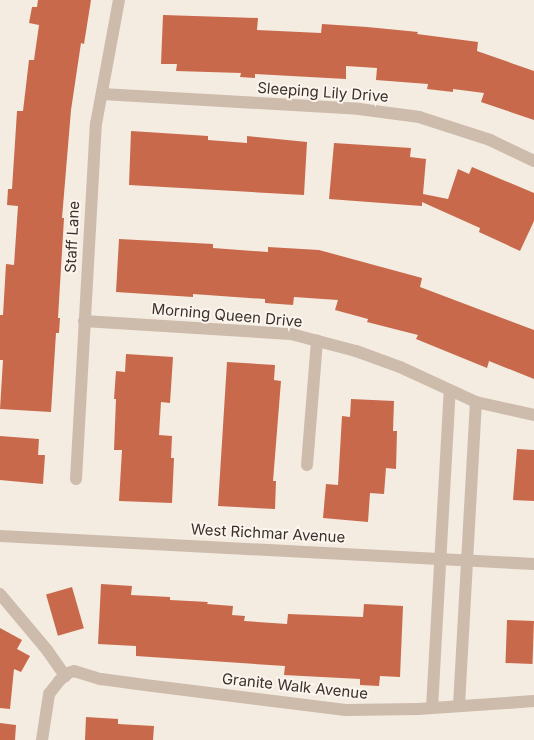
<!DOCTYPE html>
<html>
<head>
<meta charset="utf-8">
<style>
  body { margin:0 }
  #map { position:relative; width:534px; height:740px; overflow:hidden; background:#f4ebe1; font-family:Inter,sans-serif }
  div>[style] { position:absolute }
  .building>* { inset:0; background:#c8694b; transform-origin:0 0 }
  .minor>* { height:12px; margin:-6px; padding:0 6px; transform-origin:6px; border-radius:6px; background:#cdbbac }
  span { translate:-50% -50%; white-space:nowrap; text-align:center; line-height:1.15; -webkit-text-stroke:4px #fbf5ee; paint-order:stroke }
  .street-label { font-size:15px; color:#3b302b }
</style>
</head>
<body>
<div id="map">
  <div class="building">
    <div style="clip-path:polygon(38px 0,91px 0,84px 44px,81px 43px,71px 110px,62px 218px,64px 218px,58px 318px,60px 318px,59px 333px,56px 333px,51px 412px,0 409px,3px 360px,0 360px,0 315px,3px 315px,6px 264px,14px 265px,18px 206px,7px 205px,8px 189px,12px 189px,17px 111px,23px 111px,29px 60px,34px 60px,39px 25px,29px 23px,32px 7px,37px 7px)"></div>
    <div style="clip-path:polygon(163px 15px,258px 18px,257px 30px,321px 33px,322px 24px,367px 27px,418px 32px,417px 34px,478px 42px,477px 51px,534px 71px,534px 120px,481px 102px,484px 93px,453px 89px,453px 92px,427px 89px,428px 84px,376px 80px,377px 68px,346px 66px,346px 79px,255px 74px,255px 78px,240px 77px,241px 73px,176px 71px,177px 64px,161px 64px)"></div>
    <div style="clip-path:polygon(131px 131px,208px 136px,208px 140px,247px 143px,247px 136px,307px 142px,304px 195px,129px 185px)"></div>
    <div style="clip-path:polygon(334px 143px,411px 148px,410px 157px,426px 159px,423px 194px,448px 199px,458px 169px,469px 174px,472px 167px,534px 193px,534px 221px,520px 251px,479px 232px,480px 228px,422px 202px,422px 206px,329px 199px)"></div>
    <div style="clip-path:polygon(119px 239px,213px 244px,213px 248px,268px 252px,268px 247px,319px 250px,422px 278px,420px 287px,534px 330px,534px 379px,489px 361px,487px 368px,416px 339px,418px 335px,367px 322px,368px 319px,335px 310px,338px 300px,294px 297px,293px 305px,265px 303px,265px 299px,193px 294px,193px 297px,116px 292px)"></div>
    <div style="clip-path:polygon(126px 354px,173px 357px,170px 403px,161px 402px,159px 435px,172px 436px,171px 458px,174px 458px,172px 503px,119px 501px,122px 450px,114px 450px,116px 399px,114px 399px,116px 371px,125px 372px)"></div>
    <div style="clip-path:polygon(227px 362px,275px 365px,274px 380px,281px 381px,273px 481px,276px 481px,275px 509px,218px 506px)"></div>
    <div style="clip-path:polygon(351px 399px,394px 401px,393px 431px,397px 431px,396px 469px,386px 468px,384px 494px,370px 493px,368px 522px,323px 518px,326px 484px,338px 485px,342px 416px,350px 417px)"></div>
    <div style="clip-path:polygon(0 436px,39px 439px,38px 455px,45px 455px,43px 484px,0 480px)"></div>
    <div style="clip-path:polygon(517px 449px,534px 450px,534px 501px,513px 500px)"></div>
    <div style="clip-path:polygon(101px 584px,132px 586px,131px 595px,170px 597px,170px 600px,208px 602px,207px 604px,233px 606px,232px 615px,245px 616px,244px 621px,287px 624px,288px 614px,363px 617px,364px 604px,403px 606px,400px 677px,380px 676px,379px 686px,360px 685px,360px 679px,284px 675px,285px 666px,136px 656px,136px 646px,98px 644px)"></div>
    <div style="left:72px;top:587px;width:43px;height:27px;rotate:74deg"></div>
    <div style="left:507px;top:620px;width:27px;height:43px;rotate:2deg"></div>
    <div style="clip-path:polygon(0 628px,22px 640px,17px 649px,30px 656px,21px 672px,14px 669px,10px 709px,0 708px)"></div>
    <div style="clip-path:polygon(86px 717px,118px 719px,118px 724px,154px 726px,153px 740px,85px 740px)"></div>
    <div style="clip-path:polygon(0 723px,16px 725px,15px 740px,0 740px)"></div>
  </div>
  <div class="minor">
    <div style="left:102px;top:94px;width:257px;rotate:3.3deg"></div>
    <div style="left:359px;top:109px;width:61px;rotate:7.6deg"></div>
    <div style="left:419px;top:117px;width:75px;rotate:17.9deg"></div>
    <div style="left:490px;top:140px;width:49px;rotate:25.5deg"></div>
    <div style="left:84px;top:321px;width:207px;rotate:3.6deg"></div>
    <div style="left:291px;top:334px;width:67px;rotate:14.7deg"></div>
    <div style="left:356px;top:351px;width:47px;rotate:20deg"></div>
    <div style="left:400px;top:367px;width:84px;rotate:24.7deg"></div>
    <div style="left:476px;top:402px;width:59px;rotate:12.6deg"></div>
    <div style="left:307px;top:465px;width:125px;rotate:-85.4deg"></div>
    <div style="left:76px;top:479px;width:356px;rotate:-86.8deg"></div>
    <div style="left:96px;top:124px;width:126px;rotate:-79.5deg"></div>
    <div style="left:0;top:536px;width:535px;rotate:3deg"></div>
    <div style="left:0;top:594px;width:73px;rotate:50deg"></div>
    <div style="left:47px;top:650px;width:32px;rotate:55deg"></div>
    <div style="left:459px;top:705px;width:303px;rotate:-86.8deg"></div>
    <div style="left:432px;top:708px;width:318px;rotate:-86.8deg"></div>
    <div style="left:42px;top:740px;width:47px;rotate:-81.3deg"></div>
    <div style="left:49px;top:694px;width:16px;rotate:-52deg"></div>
    <div style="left:59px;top:681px;width:12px;rotate:-42deg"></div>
    <div style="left:68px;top:673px;width:6px;rotate:-18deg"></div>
    <div style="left:74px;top:671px;width:28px;rotate:17deg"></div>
    <div style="left:101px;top:679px;width:52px;rotate:7.7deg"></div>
    <div style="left:153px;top:686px;width:194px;rotate:7.1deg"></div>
    <div style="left:346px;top:710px;width:72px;rotate:-0.8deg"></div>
    <div style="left:418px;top:709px;width:116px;rotate:-3.9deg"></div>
  </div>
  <div class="street-label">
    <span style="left:323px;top:92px;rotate:4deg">Sleeping Lily Drive</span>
    <span style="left:72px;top:237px;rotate:-87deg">Staff Lane</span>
    <span style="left:227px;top:315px;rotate:5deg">Morning Queen Drive</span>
    <span style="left:268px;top:533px;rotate:3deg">West Richmar Avenue</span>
    <span style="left:295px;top:686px;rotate:6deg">Granite Walk Avenue</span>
  </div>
</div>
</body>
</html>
